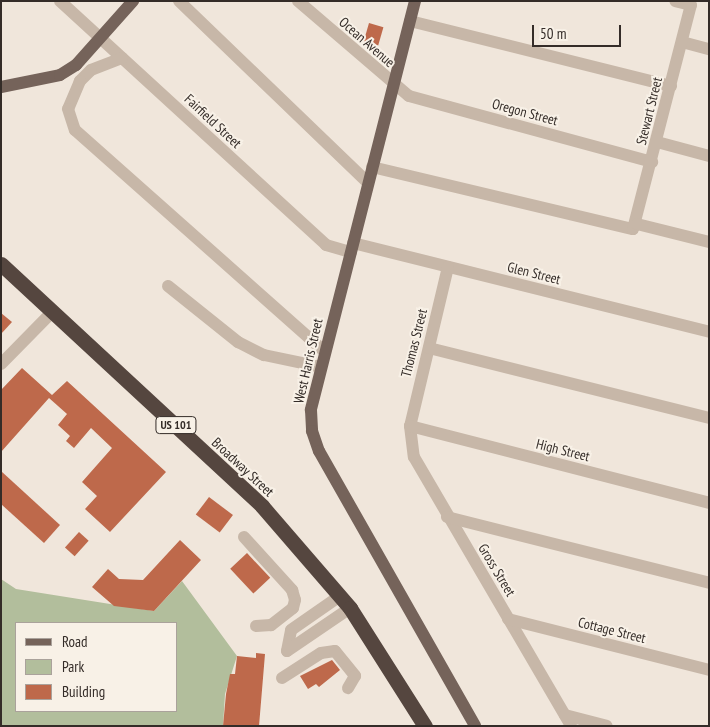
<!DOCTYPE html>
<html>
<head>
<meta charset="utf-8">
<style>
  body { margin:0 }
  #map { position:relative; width:710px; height:727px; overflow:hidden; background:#f0e6db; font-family:"PT Sans Narrow",sans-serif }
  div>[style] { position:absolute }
  .green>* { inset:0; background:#b2be9c }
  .building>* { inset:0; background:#be694b; transform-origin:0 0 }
  .minor>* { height:12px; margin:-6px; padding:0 6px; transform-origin:6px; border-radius:6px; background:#c7b7a8 }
  .major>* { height:12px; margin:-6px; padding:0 6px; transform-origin:6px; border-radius:6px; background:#75635a }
  .highway>* { height:15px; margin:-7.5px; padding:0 7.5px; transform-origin:7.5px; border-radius:7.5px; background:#55463f }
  span { translate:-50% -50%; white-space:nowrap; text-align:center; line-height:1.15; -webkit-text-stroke:4px #f8f1e7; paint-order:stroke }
  .shield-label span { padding:1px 4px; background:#f8f1e7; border:1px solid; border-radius:4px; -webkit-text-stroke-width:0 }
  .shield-label { font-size:12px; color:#342c28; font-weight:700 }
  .street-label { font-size:14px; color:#342c28 }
  .frame { position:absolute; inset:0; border:2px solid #342c28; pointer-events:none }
  .legend { position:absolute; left:15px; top:622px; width:162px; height:90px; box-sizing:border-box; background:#f8f1e7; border:1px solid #aaa29b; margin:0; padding:6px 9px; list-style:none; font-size:15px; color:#342c28 }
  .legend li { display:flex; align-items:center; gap:10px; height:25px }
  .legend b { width:25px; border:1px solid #aaa29b }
  .scale { position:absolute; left:532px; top:25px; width:89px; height:22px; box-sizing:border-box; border:2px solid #342c28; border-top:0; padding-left:6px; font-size:15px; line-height:18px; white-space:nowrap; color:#342c28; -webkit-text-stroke:4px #f8f1e7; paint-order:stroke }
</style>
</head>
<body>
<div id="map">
  <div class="green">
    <div style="clip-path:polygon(evenodd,1px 579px,16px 589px,154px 611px,182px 581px,237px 656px,225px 694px,223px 726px,1px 726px,1px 579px,16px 623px,176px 623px,176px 711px,16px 711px,16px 623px)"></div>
  </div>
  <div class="building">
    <div style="left:369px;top:23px;width:15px;height:19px;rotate:16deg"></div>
    <div style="clip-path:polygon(1px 313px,12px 322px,1px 334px)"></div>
    <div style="clip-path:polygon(22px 368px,52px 395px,67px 381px,166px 472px,110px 532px,85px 509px,97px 496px,82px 482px,112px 448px,91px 428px,74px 448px,66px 441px,70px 436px,58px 425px,67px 414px,49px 398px,1px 452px,1px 390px)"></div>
    <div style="clip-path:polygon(1px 471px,60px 525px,44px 543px,1px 504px)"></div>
    <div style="left:209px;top:497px;width:30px;height:22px;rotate:37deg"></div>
    <div style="left:79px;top:532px;width:13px;height:21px;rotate:42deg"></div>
    <div style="clip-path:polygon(180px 540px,201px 560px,154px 611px,114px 606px,92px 587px,108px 569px,119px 579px,143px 580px)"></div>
    <div style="left:247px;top:553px;width:34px;height:23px;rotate:47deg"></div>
    <div style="clip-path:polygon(256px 653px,265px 654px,259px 726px,223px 726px,226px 694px,230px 674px,235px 674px,237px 656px,256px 658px)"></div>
    <div style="clip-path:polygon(332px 660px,340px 670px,319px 687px,316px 684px,308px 689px,300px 676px)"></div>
  </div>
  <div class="minor">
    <div style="left:60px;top:1px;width:361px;rotate:42.5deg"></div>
    <div style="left:326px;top:245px;width:26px;rotate:16deg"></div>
    <div style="left:179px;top:1px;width:262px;rotate:43.9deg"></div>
    <div style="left:298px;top:1px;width:146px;rotate:40.6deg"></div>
    <div style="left:409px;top:96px;width:252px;rotate:15.2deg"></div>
    <div style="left:410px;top:21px;width:269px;rotate:14deg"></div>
    <div style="left:682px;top:42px;width:28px;rotate:15deg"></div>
    <div style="left:122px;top:58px;width:33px;rotate:159deg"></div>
    <div style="left:91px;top:70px;width:16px;rotate:135deg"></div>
    <div style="left:80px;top:81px;width:30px;rotate:113deg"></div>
    <div style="left:68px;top:109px;width:22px;rotate:72deg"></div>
    <div style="left:75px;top:130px;width:334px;rotate:41.6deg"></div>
    <div style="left:657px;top:142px;width:54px;rotate:15.1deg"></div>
    <div style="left:372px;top:167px;width:268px;rotate:13.4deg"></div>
    <div style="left:633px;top:229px;width:231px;rotate:-75.5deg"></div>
    <div style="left:691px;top:5px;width:16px;rotate:-166deg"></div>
    <div style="left:637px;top:224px;width:74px;rotate:14deg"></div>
    <div style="left:353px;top:243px;width:367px;rotate:14deg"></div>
    <div style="left:448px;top:267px;width:163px;rotate:103.4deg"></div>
    <div style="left:410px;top:426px;width:31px;rotate:83deg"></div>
    <div style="left:414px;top:457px;width:311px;rotate:59.7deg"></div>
    <div style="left:168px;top:286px;width:90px;rotate:38.7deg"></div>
    <div style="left:238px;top:342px;width:29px;rotate:27deg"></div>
    <div style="left:264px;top:355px;width:58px;rotate:11.9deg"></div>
    <div style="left:429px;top:348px;width:289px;rotate:14deg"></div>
    <div style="left:1px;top:364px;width:74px;rotate:-45.5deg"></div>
    <div style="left:410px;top:426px;width:309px;rotate:14.4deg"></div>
    <div style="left:447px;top:517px;width:270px;rotate:14.1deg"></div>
    <div style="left:244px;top:537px;width:72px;rotate:47.8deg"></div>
    <div style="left:292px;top:590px;width:10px;rotate:73deg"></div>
    <div style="left:295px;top:600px;width:8px;rotate:104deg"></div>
    <div style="left:293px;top:608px;width:28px;rotate:142deg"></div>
    <div style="left:271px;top:625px;width:15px;rotate:176deg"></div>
    <div style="left:508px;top:619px;width:207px;rotate:14.2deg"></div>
    <div style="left:287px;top:651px;width:21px;rotate:-79deg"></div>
    <div style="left:291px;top:630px;width:60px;rotate:-34.8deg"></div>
    <div style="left:287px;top:651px;width:76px;rotate:-34.3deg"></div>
    <div style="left:282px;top:678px;width:46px;rotate:-32.7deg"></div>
    <div style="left:321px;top:653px;width:14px;rotate:-8deg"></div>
    <div style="left:335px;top:651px;width:32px;rotate:51deg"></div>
    <div style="left:355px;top:676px;width:14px;rotate:120deg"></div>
    <div style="left:565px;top:715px;width:43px;rotate:14.7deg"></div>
  </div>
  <div class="major">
    <div style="left:415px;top:1px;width:422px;rotate:104.3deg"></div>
    <div style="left:311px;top:410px;width:21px;rotate:87deg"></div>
    <div style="left:312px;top:431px;width:21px;rotate:71deg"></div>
    <div style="left:319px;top:451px;width:316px;rotate:60.4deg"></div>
    <div style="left:1px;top:87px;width:60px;rotate:-11.5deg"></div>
    <div style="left:60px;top:75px;width:19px;rotate:-32deg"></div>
    <div style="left:76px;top:65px;width:86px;rotate:-48.3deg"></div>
  </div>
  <div class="highway">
    <div style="left:1px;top:264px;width:356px;rotate:42.8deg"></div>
    <div style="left:262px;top:506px;width:135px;rotate:49.2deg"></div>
    <div style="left:350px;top:608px;width:140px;rotate:57.6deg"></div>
  </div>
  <div class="shield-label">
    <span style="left:176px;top:425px">US 101</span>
  </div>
  <div class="street-label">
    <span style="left:367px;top:42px;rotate:41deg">Ocean Avenue</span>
    <span style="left:649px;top:111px;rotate:-76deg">Stewart Street</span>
    <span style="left:525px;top:112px;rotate:15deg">Oregon Street</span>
    <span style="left:213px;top:121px;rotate:43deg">Fairfield Street</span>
    <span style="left:534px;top:273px;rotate:14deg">Glen Street</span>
    <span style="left:414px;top:343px;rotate:-76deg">Thomas Street</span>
    <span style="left:308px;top:361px;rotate:-77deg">West Harris Street</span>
    <span style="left:563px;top:450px;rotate:14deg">High Street</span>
    <span style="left:243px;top:467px;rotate:43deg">Broadway Street</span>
    <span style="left:497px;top:570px;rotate:59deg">Gross Street</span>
    <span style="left:612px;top:630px;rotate:14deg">Cottage Street</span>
  </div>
  <div class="frame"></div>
  <ul class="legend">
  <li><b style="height:6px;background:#75635a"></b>Road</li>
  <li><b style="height:14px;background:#b2be9c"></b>Park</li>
  <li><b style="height:14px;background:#be694b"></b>Building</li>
  </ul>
  <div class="scale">50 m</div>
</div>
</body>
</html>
